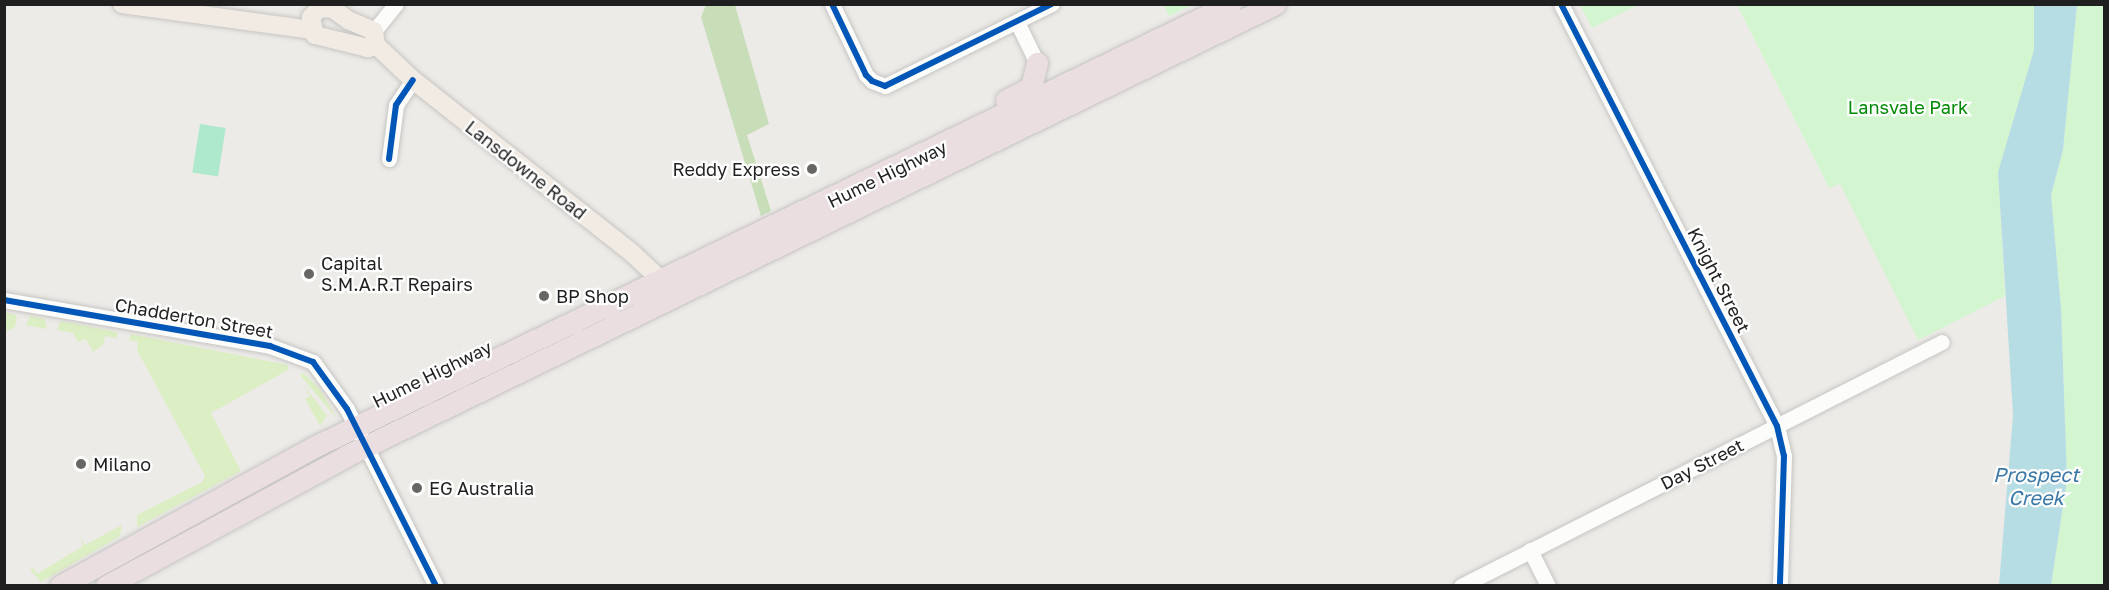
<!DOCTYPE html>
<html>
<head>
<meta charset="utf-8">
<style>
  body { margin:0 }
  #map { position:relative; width:2109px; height:590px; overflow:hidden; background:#edebe7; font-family:"Golos Text",sans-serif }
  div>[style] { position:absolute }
  .grass>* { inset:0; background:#dceec3 }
  .forest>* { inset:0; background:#c8deb9 }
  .park>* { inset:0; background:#d3f6d0 }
  .pitch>* { inset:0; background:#aee9cd; transform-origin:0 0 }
  .water>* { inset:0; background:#b7dde4 }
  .roads { filter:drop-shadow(0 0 2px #c6c5c3) drop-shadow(0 0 2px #c6c5c3) }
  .minor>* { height:15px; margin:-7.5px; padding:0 7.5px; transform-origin:7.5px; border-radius:7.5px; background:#fcfcfb }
  .major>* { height:18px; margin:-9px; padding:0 9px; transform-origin:9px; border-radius:9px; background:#f1ebe4 }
  .highway>* { height:21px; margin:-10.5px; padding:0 10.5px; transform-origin:10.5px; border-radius:10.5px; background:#ebdee0 }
  .cycleway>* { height:6px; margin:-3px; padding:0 3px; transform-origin:3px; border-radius:3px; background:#0057b8 }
  .dots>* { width:16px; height:16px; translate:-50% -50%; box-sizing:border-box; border:3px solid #fff; border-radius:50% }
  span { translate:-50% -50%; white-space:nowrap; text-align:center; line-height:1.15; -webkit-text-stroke:4.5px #fff; paint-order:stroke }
  .park-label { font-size:18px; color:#018905 }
  .poi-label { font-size:18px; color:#1f1f1f }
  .right { translate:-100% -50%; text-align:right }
  .left { translate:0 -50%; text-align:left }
  .street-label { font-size:18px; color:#1f1f1f }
  .water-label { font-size:20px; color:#3c78a7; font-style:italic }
  .frame { position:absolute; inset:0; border:6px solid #1f1f1f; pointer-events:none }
</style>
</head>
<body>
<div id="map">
  <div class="grass">
    <div style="clip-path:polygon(5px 312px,17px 316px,15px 327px,5px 332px)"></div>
    <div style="clip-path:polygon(30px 316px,45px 319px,47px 329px,26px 325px)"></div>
    <div style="clip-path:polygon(61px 321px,117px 332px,117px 338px,105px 336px,104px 344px,93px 352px,86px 339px,78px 342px,73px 333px,57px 330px)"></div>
    <div style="clip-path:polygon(131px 334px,288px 365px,288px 370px,211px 413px,241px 471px,137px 527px,137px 515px,202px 482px,205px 476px,137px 350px,138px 342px,129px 340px)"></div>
    <div style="clip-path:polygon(303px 373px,320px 389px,337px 419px,300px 375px)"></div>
    <div style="clip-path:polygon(303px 384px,327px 416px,320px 426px,305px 399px,310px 396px)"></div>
    <div style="clip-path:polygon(122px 525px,120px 536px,41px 582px,30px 570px,33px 568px,37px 574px,83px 546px,80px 537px,85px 545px)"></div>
  </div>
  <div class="forest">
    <div style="clip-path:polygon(706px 5px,735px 5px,769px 124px,747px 135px,771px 211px,761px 216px,701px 17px)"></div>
  </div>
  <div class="park">
    <div style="clip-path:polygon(1164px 5px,1192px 5px,1169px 16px)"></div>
    <div style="clip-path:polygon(1580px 5px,1638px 5px,1592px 28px)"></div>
    <div style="clip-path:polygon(1737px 5px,2034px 5px,2034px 50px,1998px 172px,2005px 296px,1918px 340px,1840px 184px,1829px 188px)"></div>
    <div style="clip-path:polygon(2077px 5px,2104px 5px,2104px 585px,2051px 585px,2067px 480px,2061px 308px,2051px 195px,2063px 150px)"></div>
  </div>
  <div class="pitch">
    <div style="left:200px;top:124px;width:26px;height:49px;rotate:9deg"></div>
  </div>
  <div class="water">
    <div style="clip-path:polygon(2034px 5px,2077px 5px,2063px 150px,2051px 195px,2061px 308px,2067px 480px,2051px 585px,1999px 585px,2013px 415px,1998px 172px,2034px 50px)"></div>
  </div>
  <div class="roads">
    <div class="minor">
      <div style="left:832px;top:4px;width:79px;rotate:64.4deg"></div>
      <div style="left:866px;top:75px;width:8px;rotate:45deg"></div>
      <div style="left:872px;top:81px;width:14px;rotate:21deg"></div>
      <div style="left:885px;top:86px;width:186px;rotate:-26.2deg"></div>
      <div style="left:1561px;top:4px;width:474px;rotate:62.9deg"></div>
      <div style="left:1777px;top:426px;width:31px;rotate:77deg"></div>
      <div style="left:1784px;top:456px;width:130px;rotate:91.8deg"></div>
      <div style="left:1017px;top:22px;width:46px;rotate:64deg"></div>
      <div style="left:374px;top:31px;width:35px;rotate:-51deg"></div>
      <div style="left:389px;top:159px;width:54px;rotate:-82.6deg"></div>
      <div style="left:396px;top:105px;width:30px;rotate:-56deg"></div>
      <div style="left:4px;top:300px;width:270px;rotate:9.8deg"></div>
      <div style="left:270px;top:346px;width:46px;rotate:20.4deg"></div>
      <div style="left:313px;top:362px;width:58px;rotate:54.1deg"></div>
      <div style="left:347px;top:409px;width:198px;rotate:63.3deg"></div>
      <div style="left:1530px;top:550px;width:40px;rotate:63.4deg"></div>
      <div style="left:1461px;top:586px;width:539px;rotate:-26.9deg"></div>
    </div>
    <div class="major">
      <div style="left:122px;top:4px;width:191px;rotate:7.8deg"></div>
      <div style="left:320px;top:8px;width:13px;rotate:4deg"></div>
      <div style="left:333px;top:9px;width:19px;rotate:36deg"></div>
      <div style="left:348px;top:20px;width:28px;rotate:23deg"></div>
      <div style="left:374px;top:31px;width:14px;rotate:82deg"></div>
      <div style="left:376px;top:45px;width:9px;rotate:159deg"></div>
      <div style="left:368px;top:48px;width:55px;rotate:-166.2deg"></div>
      <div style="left:315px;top:35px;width:18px;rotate:-103deg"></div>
      <div style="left:311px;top:17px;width:13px;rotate:-45deg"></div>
      <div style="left:376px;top:45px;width:51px;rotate:43.4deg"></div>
      <div style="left:413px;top:80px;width:280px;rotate:38.3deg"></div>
      <div style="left:633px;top:254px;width:40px;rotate:43deg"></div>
      <div style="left:662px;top:281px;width:11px;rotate:68deg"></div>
    </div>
    <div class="highway">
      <div style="left:1006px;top:100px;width:28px;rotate:-27deg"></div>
      <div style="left:1031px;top:87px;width:25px;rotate:-76deg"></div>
      <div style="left:60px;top:586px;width:290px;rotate:-28.7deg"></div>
      <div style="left:314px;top:447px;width:1018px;rotate:-25.79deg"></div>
      <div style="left:106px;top:586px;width:273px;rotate:-28.4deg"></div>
      <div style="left:346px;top:456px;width:1033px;rotate:-25.94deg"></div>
    </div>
  </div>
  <div class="cycleway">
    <div style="left:832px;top:4px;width:79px;rotate:64.4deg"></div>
    <div style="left:866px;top:75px;width:8px;rotate:45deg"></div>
    <div style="left:872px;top:81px;width:14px;rotate:21deg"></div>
    <div style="left:885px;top:86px;width:186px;rotate:-26.2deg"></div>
    <div style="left:1561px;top:4px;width:474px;rotate:62.9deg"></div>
    <div style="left:1777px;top:426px;width:31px;rotate:77deg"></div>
    <div style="left:1784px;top:456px;width:130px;rotate:91.8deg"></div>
    <div style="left:389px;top:159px;width:54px;rotate:-82.6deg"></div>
    <div style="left:396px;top:105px;width:30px;rotate:-56deg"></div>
    <div style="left:4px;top:300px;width:270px;rotate:9.8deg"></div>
    <div style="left:270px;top:346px;width:46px;rotate:20.4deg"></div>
    <div style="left:313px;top:362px;width:58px;rotate:54.1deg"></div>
    <div style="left:347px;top:409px;width:198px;rotate:63.3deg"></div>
  </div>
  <div class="dots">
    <div style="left:812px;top:169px;background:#676665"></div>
    <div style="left:309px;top:274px;background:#676665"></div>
    <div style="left:544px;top:296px;background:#676665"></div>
    <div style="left:81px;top:464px;background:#676665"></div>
    <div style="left:417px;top:488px;background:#676665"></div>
  </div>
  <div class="park-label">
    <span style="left:1908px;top:107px">Lansvale Park</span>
  </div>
  <div class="poi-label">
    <span class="right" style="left:800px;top:169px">Reddy Express</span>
    <span class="left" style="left:321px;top:274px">Capital<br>S.M.A.R.T Repairs</span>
    <span class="left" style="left:556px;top:296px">BP Shop</span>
    <span class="left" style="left:93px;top:464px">Milano</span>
    <span class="left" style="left:429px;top:488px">EG Australia</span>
  </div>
  <div class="street-label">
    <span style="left:526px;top:170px;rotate:38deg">Lansdowne Road</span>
    <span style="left:887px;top:174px;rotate:-26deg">Hume Highway</span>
    <span style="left:1719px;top:280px;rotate:63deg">Knight Street</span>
    <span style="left:194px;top:318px;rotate:10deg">Chadderton Street</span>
    <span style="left:432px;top:374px;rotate:-26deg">Hume Highway</span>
    <span style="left:1702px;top:464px;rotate:-27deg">Day Street</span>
  </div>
  <div class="water-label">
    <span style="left:2036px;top:486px">Prospect<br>Creek</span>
  </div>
  <div class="frame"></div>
</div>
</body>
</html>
